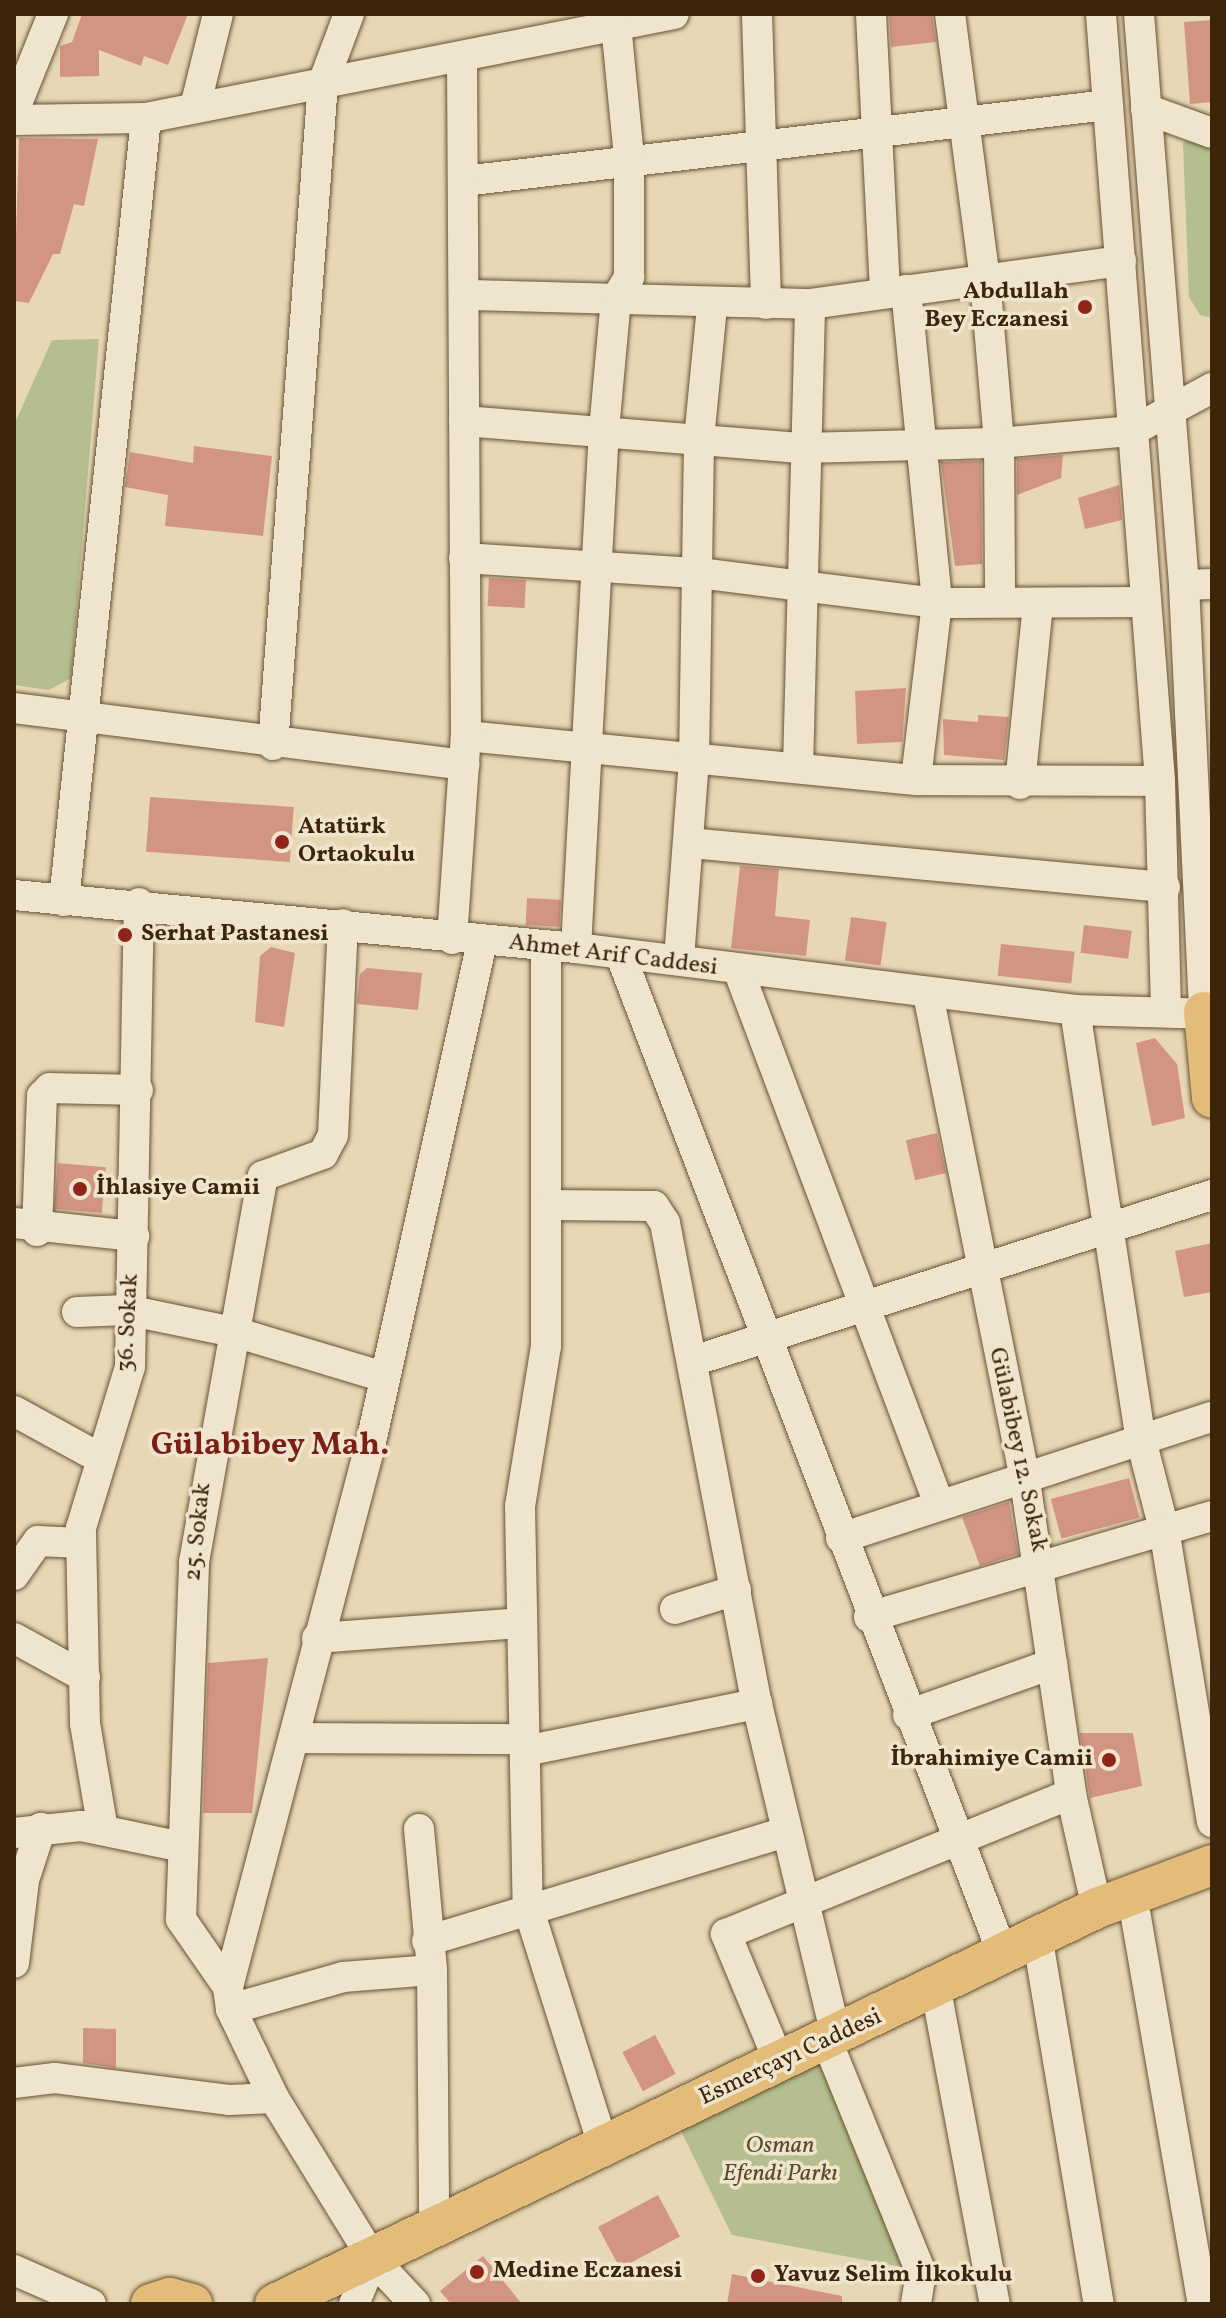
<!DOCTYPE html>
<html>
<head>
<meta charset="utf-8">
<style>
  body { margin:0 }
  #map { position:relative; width:1226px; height:2318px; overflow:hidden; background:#e7d7b4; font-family:Vollkorn,serif }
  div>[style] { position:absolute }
  .green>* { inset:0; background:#b4be8e }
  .building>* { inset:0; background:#d39583; transform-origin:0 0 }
  .roads { filter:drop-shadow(0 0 2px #685234) drop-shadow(0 0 2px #685234) }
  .minor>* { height:30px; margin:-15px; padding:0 15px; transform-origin:15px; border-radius:15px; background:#efe5ce }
  .major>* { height:40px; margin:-20px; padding:0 20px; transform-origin:20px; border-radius:20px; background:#e4bc7a }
  .dots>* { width:22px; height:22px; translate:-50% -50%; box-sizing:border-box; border:4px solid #efe5ce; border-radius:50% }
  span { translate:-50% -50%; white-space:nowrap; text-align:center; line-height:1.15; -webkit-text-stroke:7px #efe5ce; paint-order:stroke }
  .poi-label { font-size:24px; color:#3d250a; font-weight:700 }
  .right { translate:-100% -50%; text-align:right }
  .left { translate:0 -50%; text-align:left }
  .street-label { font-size:24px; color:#3d250a }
  .park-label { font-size:24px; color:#5b4b2b; font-style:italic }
  .district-label { font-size:32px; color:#7a1f14; font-weight:700 }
  .frame { position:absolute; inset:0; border:16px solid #3d250a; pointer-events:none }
</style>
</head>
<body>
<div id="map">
  <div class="green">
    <div style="clip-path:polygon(1197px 133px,1212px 140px,1212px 318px,1200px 315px,1189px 297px,1183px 143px)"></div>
    <div style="clip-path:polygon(99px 339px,71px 678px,49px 690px,14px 685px,14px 425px,52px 340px)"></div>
    <div style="clip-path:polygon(819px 2056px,908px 2268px,732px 2235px,678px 2125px)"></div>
  </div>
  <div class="building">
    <div style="clip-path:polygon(82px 14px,188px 14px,168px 65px,144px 56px,141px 66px,99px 50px,99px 76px,60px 77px,60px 46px,72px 42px)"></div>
    <div style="clip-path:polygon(889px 14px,932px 14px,936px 42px,891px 47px)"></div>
    <div style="clip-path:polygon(1212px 20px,1212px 102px,1190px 104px,1184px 22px)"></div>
    <div style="clip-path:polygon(19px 138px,98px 139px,84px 206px,74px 204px,60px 254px,53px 254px,29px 303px,14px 301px)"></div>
    <div style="clip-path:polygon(194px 446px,272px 456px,263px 536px,165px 526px,168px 495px,125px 487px,130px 452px,193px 463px)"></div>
    <div style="clip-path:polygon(1063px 455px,1061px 478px,1017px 495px,1017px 459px)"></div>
    <div style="clip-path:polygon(981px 461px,982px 564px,955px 566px,941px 462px)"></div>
    <div style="clip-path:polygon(1119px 485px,1122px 520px,1085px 529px,1078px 498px)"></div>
    <div style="left:489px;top:578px;width:37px;height:28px;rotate:3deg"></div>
    <div style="clip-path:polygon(906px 688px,902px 742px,857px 744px,855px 691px)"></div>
    <div style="clip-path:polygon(978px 715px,1009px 717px,1004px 760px,944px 755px,943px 719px,978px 722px)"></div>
    <div style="left:150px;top:797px;width:144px;height:55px;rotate:4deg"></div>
    <div style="clip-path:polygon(740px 866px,779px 869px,775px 916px,810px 920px,806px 956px,731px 948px)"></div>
    <div style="left:527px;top:898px;width:34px;height:27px;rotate:3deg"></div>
    <div style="left:851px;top:917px;width:36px;height:44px;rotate:8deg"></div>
    <div style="left:1084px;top:925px;width:48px;height:28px;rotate:7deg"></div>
    <div style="left:1001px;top:944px;width:74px;height:32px;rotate:6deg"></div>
    <div style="clip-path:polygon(271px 947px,295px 953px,284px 1027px,255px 1022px,260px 956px)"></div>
    <div style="clip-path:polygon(367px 968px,422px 973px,418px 1010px,357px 1004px,360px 974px)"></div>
    <div style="clip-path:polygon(1155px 1038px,1177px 1064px,1185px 1118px,1152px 1126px,1136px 1043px)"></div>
    <div style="left:937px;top:1133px;width:41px;height:32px;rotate:77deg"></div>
    <div style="left:58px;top:1163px;width:48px;height:46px;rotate:5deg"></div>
    <div style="clip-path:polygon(1212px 1243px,1212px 1292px,1184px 1297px,1175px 1251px)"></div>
    <div style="left:1129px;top:1478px;width:41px;height:81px;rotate:75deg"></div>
    <div style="clip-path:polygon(1009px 1502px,1018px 1554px,980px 1566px,962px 1517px)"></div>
    <div style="clip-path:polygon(268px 1658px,252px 1813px,203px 1813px,208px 1663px)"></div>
    <div style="clip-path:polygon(1080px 1733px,1133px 1733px,1142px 1786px,1090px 1798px)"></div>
    <div style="clip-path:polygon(83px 2028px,116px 2029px,116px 2068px,83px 2063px)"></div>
    <div style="left:655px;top:2035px;width:44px;height:37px;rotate:62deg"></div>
    <div style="left:658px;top:2195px;width:47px;height:68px;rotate:62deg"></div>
    <div style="clip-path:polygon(483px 2256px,522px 2304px,451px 2304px,440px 2291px)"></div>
    <div style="clip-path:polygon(732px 2274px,842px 2296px,842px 2304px,727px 2304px)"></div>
  </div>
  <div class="roads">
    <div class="minor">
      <div style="left:757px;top:14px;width:290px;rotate:88.2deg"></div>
      <div style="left:871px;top:14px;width:279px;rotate:87.1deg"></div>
      <div style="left:950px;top:14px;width:267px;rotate:82.5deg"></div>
      <div style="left:985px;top:279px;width:165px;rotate:85.1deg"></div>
      <div style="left:999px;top:443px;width:155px;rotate:89.6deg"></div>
      <div style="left:1101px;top:14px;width:769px;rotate:85.6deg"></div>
      <div style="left:1160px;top:781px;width:231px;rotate:88.5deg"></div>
      <div style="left:1139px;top:14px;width:573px;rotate:85.49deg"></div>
      <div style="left:1184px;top:585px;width:427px;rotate:87.3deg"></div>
      <div style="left:195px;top:107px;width:96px;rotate:-76.1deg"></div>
      <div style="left:1146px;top:109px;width:70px;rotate:20deg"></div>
      <div style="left:14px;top:111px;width:105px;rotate:-68.1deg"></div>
      <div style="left:14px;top:120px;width:132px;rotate:-0.9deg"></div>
      <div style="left:146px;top:118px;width:538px;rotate:-11.14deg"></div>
      <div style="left:464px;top:181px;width:647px;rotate:-6.74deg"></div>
      <div style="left:906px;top:290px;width:315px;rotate:84.3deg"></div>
      <div style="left:937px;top:603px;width:178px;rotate:96.8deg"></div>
      <div style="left:467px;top:295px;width:343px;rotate:1.5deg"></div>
      <div style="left:810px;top:304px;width:314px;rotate:-7.9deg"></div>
      <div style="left:464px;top:421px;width:340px;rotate:4.6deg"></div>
      <div style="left:803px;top:448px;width:196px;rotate:-1.5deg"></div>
      <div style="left:999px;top:443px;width:134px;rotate:-5.2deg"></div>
      <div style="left:1132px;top:431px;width:91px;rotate:-28.3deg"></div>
      <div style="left:464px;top:558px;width:235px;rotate:3.7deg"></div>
      <div style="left:699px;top:573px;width:240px;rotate:7.2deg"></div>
      <div style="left:937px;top:603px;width:209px;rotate:-0.3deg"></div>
      <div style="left:1184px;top:585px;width:28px;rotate:-2deg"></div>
      <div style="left:14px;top:708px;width:454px;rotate:7.2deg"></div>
      <div style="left:466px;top:736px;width:452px;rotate:5.6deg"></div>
      <div style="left:916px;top:780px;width:244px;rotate:0.2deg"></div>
      <div style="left:273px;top:745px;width:664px;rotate:-85.68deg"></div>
      <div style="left:323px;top:83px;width:74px;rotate:-69.4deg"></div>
      <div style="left:798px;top:768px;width:464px;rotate:-88.5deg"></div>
      <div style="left:1020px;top:784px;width:182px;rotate:-84.3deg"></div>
      <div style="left:690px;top:843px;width:477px;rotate:5.3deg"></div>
      <div style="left:14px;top:895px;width:564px;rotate:5.39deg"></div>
      <div style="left:576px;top:948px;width:503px;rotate:7.08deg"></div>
      <div style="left:1075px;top:1010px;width:137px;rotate:1.7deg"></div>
      <div style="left:64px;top:901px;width:787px;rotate:-84.02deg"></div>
      <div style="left:452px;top:939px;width:203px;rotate:-86.1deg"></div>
      <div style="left:466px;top:736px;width:677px;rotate:-90.34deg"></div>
      <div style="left:546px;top:945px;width:401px;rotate:90deg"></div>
      <div style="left:546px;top:1346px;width:162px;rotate:99.2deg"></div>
      <div style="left:520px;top:1506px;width:401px;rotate:88.9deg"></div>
      <div style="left:528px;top:1907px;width:250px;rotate:72.5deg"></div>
      <div style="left:576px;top:948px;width:519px;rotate:-86.91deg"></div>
      <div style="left:604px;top:430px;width:132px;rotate:-84.8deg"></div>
      <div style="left:616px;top:299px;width:26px;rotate:-59deg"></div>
      <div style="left:629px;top:277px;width:120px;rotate:-90deg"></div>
      <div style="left:629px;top:157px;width:134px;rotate:-95.6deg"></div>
      <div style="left:621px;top:956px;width:1070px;rotate:69.07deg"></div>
      <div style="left:679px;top:959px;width:199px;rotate:-85.7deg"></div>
      <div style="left:694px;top:761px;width:322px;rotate:-89.1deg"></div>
      <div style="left:699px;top:439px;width:134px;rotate:-84.4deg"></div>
      <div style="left:739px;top:972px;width:568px;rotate:69.4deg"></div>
      <div style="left:928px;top:994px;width:490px;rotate:78.7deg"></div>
      <div style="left:1024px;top:1474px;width:323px;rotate:81.6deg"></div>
      <div style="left:1071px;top:1794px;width:117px;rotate:77.2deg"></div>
      <div style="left:1075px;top:1010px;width:431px;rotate:81.3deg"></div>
      <div style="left:1140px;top:1436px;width:96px;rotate:75.5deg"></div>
      <div style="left:1164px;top:1529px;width:297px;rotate:80.7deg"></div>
      <div style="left:547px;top:1205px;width:107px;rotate:0.5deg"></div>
      <div style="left:654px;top:1206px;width:20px;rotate:57deg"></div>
      <div style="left:665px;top:1223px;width:490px;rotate:79.2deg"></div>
      <div style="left:757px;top:1704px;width:340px;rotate:76.6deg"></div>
      <div style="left:14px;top:1223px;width:121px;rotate:6.2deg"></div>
      <div style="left:37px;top:1231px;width:135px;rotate:-87.9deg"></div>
      <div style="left:42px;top:1096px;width:11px;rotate:-45deg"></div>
      <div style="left:50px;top:1088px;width:88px;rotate:1.3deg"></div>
      <div style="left:77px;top:1312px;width:50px;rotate:-2.3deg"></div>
      <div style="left:127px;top:1310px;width:113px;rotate:11.7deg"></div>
      <div style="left:238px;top:1333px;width:152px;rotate:16.8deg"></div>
      <div style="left:693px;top:1361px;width:545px;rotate:-17.74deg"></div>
      <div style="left:14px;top:1411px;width:98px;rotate:28.7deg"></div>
      <div style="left:841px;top:1538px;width:390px;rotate:-18.1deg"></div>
      <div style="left:14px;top:1575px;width:42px;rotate:-54.8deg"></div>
      <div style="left:38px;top:1541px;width:43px;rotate:2.7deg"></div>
      <div style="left:675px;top:1609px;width:64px;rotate:-17.3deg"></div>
      <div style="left:869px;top:1617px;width:358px;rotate:-16.4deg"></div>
      <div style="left:14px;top:1638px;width:81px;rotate:28.8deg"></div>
      <div style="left:317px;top:1638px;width:205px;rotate:-4.2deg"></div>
      <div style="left:908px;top:1715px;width:153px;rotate:-19.5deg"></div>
      <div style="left:295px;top:1738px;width:227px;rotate:0.3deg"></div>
      <div style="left:525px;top:1751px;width:237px;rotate:-11.5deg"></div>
      <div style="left:419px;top:1829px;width:142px;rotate:84.7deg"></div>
      <div style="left:432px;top:1970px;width:252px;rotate:89.5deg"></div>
      <div style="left:103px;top:1830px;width:108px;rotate:-99.6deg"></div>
      <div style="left:85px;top:1724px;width:196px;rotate:-91.2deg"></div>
      <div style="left:81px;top:1528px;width:168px;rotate:-73.1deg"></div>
      <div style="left:130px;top:1367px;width:464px;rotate:-88.9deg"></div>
      <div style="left:14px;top:1833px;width:67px;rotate:-6deg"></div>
      <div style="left:81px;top:1826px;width:103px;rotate:11.7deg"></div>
      <div style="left:1132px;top:1894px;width:416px;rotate:80.2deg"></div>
      <div style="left:427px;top:1941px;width:374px;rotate:-16.9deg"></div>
      <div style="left:1038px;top:1941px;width:368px;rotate:80.5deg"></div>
      <div style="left:14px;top:1963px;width:84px;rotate:-83.1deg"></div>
      <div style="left:24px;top:1880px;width:55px;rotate:-71.9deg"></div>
      <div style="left:228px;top:1987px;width:83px;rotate:-124.7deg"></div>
      <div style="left:181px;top:1919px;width:357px;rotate:-87.9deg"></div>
      <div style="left:194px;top:1562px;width:392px;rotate:-79.9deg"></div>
      <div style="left:263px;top:1176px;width:64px;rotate:-20.1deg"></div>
      <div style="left:323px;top:1154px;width:21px;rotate:-62deg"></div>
      <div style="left:333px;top:1135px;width:211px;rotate:-87.3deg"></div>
      <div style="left:936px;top:1990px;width:319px;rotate:79.4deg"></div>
      <div style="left:231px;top:2009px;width:116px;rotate:-15.9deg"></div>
      <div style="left:343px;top:1977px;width:89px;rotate:-4.5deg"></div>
      <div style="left:827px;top:2041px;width:249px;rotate:67.9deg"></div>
      <div style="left:921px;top:2272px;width:32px;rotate:99deg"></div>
      <div style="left:780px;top:2064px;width:141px;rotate:-112.6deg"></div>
      <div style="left:726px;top:1934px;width:372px;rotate:-22.1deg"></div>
      <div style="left:14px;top:2083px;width:41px;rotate:-7deg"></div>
      <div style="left:55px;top:2078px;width:175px;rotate:7.2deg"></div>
      <div style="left:229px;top:2100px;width:45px;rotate:-2.5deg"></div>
      <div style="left:14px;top:2270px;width:84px;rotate:23.8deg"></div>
      <div style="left:354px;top:2304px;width:49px;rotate:-67.1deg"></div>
      <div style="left:415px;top:2304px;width:62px;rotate:-133deg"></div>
      <div style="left:373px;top:2259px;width:189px;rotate:-121.6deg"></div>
      <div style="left:274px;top:2098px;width:99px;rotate:-115.8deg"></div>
      <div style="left:231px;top:2009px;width:22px;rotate:-98deg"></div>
      <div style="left:228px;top:1987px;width:563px;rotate:-75.3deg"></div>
      <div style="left:371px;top:1442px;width:512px;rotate:-77.48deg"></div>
    </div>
    <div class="major">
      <div style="left:1204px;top:1012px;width:86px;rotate:84.7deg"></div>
      <div style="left:151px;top:2304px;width:20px;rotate:-18deg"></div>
      <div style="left:170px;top:2298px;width:23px;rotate:15deg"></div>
      <div style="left:275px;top:2304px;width:912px;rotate:-25.72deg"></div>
      <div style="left:1097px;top:1908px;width:123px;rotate:-20.5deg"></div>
    </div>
  </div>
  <div class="dots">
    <div style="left:1085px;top:307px;background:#8f2418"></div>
    <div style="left:282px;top:842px;background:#8f2418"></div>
    <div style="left:125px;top:935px;background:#8f2418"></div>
    <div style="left:80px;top:1189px;background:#8f2418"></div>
    <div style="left:1109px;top:1760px;background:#8f2418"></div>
    <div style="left:477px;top:2272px;background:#8f2418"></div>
    <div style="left:758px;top:2276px;background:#8f2418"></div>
  </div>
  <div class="poi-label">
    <span class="right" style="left:1069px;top:307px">Abdullah<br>Bey Eczanesi</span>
    <span class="left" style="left:298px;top:842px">Atatürk<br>Ortaokulu</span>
    <span class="left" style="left:141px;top:935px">Serhat Pastanesi</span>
    <span class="left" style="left:96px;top:1189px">İhlasiye Camii</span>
    <span class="right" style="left:1093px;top:1760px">İbrahimiye Camii</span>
    <span class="left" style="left:493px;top:2272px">Medine Eczanesi</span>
    <span class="left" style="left:774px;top:2276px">Yavuz Selim İlkokulu</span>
  </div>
  <div class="street-label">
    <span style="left:613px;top:956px;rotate:7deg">Ahmet Arif Caddesi</span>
    <span style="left:129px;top:1323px;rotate:-87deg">36. Sokak</span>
    <span style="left:1017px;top:1450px;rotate:78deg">Gülabibey 12. Sokak</span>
    <span style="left:199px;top:1532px;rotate:-84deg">25. Sokak</span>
    <span style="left:791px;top:2058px;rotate:-25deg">Esmerçayı Caddesi</span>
  </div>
  <div class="park-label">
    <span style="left:780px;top:2161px">Osman<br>Efendi Parkı</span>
  </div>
  <div class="district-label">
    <span style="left:270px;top:1446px">Gülabibey Mah.</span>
  </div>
  <div class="frame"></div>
</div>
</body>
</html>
